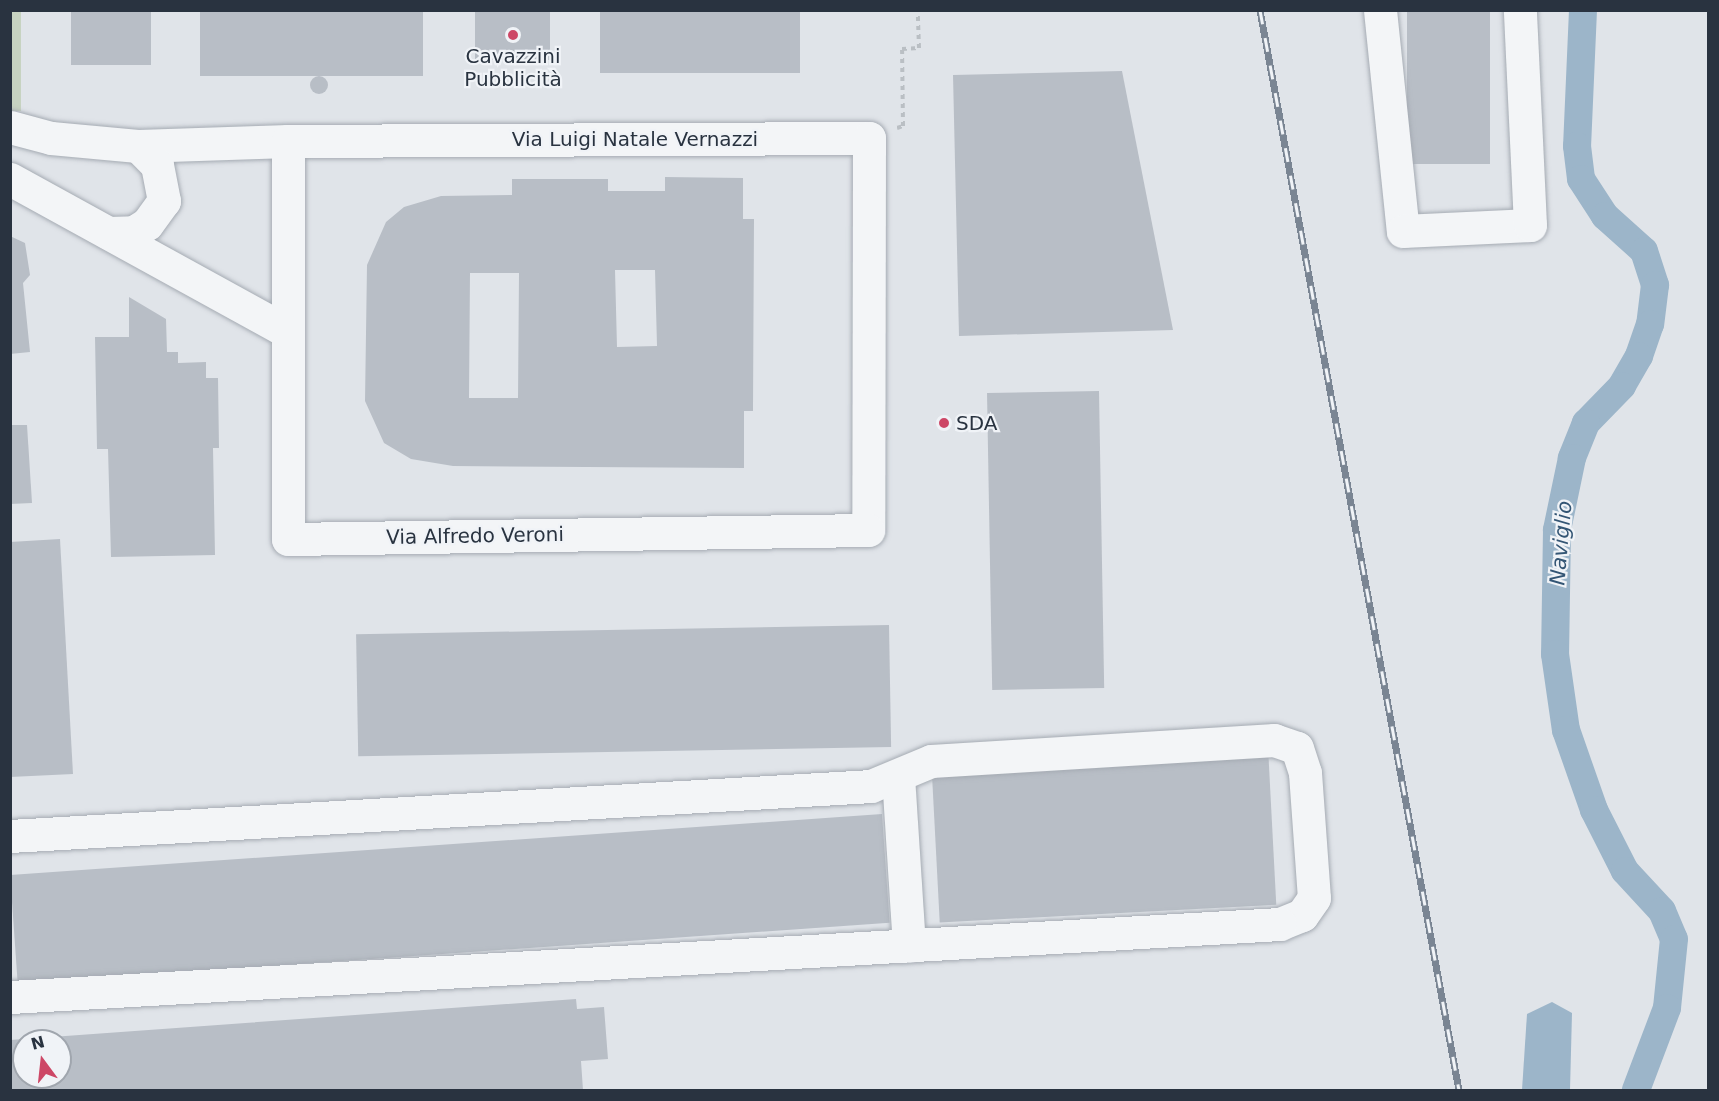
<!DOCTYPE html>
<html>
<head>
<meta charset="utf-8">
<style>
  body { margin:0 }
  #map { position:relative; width:1719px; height:1101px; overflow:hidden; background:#e0e4e9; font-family:"DejaVu Sans",sans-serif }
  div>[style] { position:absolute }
  .green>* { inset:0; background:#c7d3c1; transform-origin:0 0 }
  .water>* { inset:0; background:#9cb5c9 }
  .canal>* { height:28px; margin:-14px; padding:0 14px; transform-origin:14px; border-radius:14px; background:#9cb5c9 }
  .building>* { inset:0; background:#b8bec6; transform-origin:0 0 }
  .round { border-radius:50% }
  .path>* { height:4px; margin-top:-2px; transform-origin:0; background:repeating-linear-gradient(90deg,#babfc4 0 4.5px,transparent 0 9px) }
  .roads { filter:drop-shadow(0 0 2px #a5abb3) drop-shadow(0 0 2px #a5abb3) }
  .minor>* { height:33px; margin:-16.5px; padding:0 16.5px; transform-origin:16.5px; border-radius:16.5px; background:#f3f5f7 }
  .rail>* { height:7px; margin-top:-3.5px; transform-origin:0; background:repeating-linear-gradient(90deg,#f0f3f7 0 14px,#7a8593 0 28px); box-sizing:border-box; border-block:2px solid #7a8593 }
  .dots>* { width:16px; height:16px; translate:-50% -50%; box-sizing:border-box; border:3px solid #f0f3f7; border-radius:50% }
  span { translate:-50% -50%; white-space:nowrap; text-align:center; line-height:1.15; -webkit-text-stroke:4.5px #f0f3f7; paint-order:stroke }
  .poi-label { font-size:20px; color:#293340 }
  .left { translate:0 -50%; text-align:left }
  .street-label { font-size:20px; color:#293340 }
  .water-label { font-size:21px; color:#335574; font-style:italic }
  .frame { position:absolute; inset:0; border:12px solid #293340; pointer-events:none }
  .north { position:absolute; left:12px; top:1029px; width:60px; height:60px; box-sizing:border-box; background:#f0f3f7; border:2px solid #a0a6ae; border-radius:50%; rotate:345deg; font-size:16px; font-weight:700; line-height:24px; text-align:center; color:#293340 }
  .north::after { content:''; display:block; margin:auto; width:21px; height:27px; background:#cd4766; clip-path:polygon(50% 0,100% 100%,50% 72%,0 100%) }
</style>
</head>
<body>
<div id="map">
  <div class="green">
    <div style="left:10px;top:11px;width:11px;height:100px"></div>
  </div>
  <div class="water">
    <div style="clip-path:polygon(1552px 1002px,1572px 1013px,1570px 1090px,1522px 1090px,1527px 1014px)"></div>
  </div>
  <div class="canal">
    <div style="left:1583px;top:10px;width:136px;rotate:92.5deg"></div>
    <div style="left:1577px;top:146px;width:33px;rotate:83deg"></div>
    <div style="left:1581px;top:179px;width:44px;rotate:57deg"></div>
    <div style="left:1605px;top:216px;width:52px;rotate:41.9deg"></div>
    <div style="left:1644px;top:251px;width:36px;rotate:72deg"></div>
    <div style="left:1655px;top:285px;width:39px;rotate:97deg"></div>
    <div style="left:1650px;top:324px;width:34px;rotate:109deg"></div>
    <div style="left:1639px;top:356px;width:34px;rotate:120deg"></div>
    <div style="left:1622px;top:386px;width:52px;rotate:134.2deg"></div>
    <div style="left:1586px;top:423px;width:38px;rotate:112deg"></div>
    <div style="left:1572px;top:458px;width:74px;rotate:101.8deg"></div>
    <div style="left:1557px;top:530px;width:124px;rotate:90.9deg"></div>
    <div style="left:1555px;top:654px;width:77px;rotate:81.8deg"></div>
    <div style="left:1566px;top:730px;width:85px;rotate:70.7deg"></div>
    <div style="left:1594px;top:810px;width:68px;rotate:63.1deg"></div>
    <div style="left:1625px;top:871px;width:54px;rotate:47.2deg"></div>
    <div style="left:1662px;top:911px;width:30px;rotate:67deg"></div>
    <div style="left:1674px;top:939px;width:69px;rotate:95.8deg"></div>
    <div style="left:1667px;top:1008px;width:88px;rotate:110.7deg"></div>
  </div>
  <div class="building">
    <div style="left:71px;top:10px;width:80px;height:55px"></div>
    <div style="left:200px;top:10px;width:223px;height:66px"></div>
    <div style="left:475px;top:10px;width:75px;height:50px"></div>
    <div style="left:600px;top:10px;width:200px;height:63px"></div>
    <div style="left:1407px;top:10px;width:83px;height:154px"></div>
    <div style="clip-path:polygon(1122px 71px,1173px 330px,959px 336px,953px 75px)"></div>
    <div class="round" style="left:310px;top:76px;width:18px;height:18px"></div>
    <div style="clip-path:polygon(evenodd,665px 177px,743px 178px,743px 219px,754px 219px,753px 411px,744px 411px,744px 468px,453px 466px,411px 459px,384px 443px,365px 401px,367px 265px,386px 222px,404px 207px,441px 196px,512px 195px,512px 179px,608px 179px,608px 191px,665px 191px,665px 177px,615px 270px,655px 270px,657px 346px,617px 347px,615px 270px,665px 177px,470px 273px,519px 273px,518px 398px,469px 398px,470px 273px)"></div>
    <div style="clip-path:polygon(10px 236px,25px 243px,30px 275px,23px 283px,30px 352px,10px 354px)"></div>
    <div style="clip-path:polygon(129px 297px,166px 319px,167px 352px,178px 352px,178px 363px,206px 362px,206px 378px,218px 378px,219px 448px,213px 448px,215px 555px,111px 557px,108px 449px,97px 449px,95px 337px,129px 337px)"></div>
    <div style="left:1099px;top:391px;width:297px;height:112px;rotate:89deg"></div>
    <div style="clip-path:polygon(10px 425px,27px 425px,32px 503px,10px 504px)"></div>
    <div style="clip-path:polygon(60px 539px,73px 774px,10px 777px,10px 542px)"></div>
    <div style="left:889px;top:625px;width:122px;height:533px;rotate:89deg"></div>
    <div style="left:1268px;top:747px;width:158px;height:337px;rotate:87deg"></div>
    <div style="left:882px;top:814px;width:109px;height:874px;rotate:86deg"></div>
    <div style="clip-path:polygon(evenodd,576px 999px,577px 1009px,604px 1007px,608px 1059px,581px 1061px,583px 1090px,10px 1090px,10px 1040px,576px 999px,24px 1041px,60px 1041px,60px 1077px,24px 1077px,24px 1041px)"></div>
  </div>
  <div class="path">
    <div style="left:897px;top:128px;width:6px;rotate:-18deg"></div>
    <div style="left:903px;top:126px;width:77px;rotate:-90.7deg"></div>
    <div style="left:902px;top:49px;width:17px;rotate:-3deg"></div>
    <div style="left:919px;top:48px;width:38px;rotate:-92deg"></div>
  </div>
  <div class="roads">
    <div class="minor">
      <div style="left:1380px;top:10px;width:222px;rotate:84.1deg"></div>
      <div style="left:1403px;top:231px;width:127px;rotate:-2.7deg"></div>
      <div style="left:1530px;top:225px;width:215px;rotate:-92.7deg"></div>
      <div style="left:10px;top:127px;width:42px;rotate:15deg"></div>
      <div style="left:51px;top:138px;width:87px;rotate:5.3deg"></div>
      <div style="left:138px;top:146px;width:150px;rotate:-1.9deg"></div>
      <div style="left:288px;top:141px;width:581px;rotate:-0.3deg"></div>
      <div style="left:869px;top:138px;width:392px;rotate:90.1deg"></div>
      <div style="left:868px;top:530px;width:580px;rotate:179.11deg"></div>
      <div style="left:288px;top:539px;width:398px;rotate:-90deg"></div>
      <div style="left:10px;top:179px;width:317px;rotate:28.8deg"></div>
      <div style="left:109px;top:233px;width:25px;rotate:-2deg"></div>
      <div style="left:134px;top:232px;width:15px;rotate:-32deg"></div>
      <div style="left:147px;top:224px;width:29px;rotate:-54deg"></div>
      <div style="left:164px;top:201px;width:37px;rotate:-101deg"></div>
      <div style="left:157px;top:165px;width:27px;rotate:-135deg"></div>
      <div style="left:898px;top:776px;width:170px;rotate:86.3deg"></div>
      <div style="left:10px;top:836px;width:862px;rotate:-3.32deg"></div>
      <div style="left:871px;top:786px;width:65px;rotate:-22.6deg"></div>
      <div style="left:931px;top:761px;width:344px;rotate:-3.5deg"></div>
      <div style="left:1274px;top:740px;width:24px;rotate:19deg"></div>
      <div style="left:1297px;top:748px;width:26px;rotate:72deg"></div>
      <div style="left:1305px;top:773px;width:125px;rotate:85.9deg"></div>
      <div style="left:1314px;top:898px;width:21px;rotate:125deg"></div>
      <div style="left:1302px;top:915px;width:24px;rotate:158deg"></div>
      <div style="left:1280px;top:924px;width:1272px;rotate:176.71deg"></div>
    </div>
  </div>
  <div class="rail">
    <div style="left:1260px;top:10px;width:1098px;rotate:79.56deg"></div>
  </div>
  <div class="dots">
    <div style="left:513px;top:35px;background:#cd4766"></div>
    <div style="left:944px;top:423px;background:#cd4766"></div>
  </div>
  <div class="poi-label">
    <span style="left:513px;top:68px">Cavazzini<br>Pubblicità</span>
    <span class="left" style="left:956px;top:423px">SDA</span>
  </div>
  <div class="street-label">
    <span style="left:635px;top:139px">Via Luigi Natale Vernazzi</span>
    <span style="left:475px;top:536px;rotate:-1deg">Via Alfredo Veroni</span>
  </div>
  <div class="water-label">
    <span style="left:1561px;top:543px;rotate:-85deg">Naviglio</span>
  </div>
  <div class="frame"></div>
  <div class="north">N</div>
</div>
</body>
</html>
